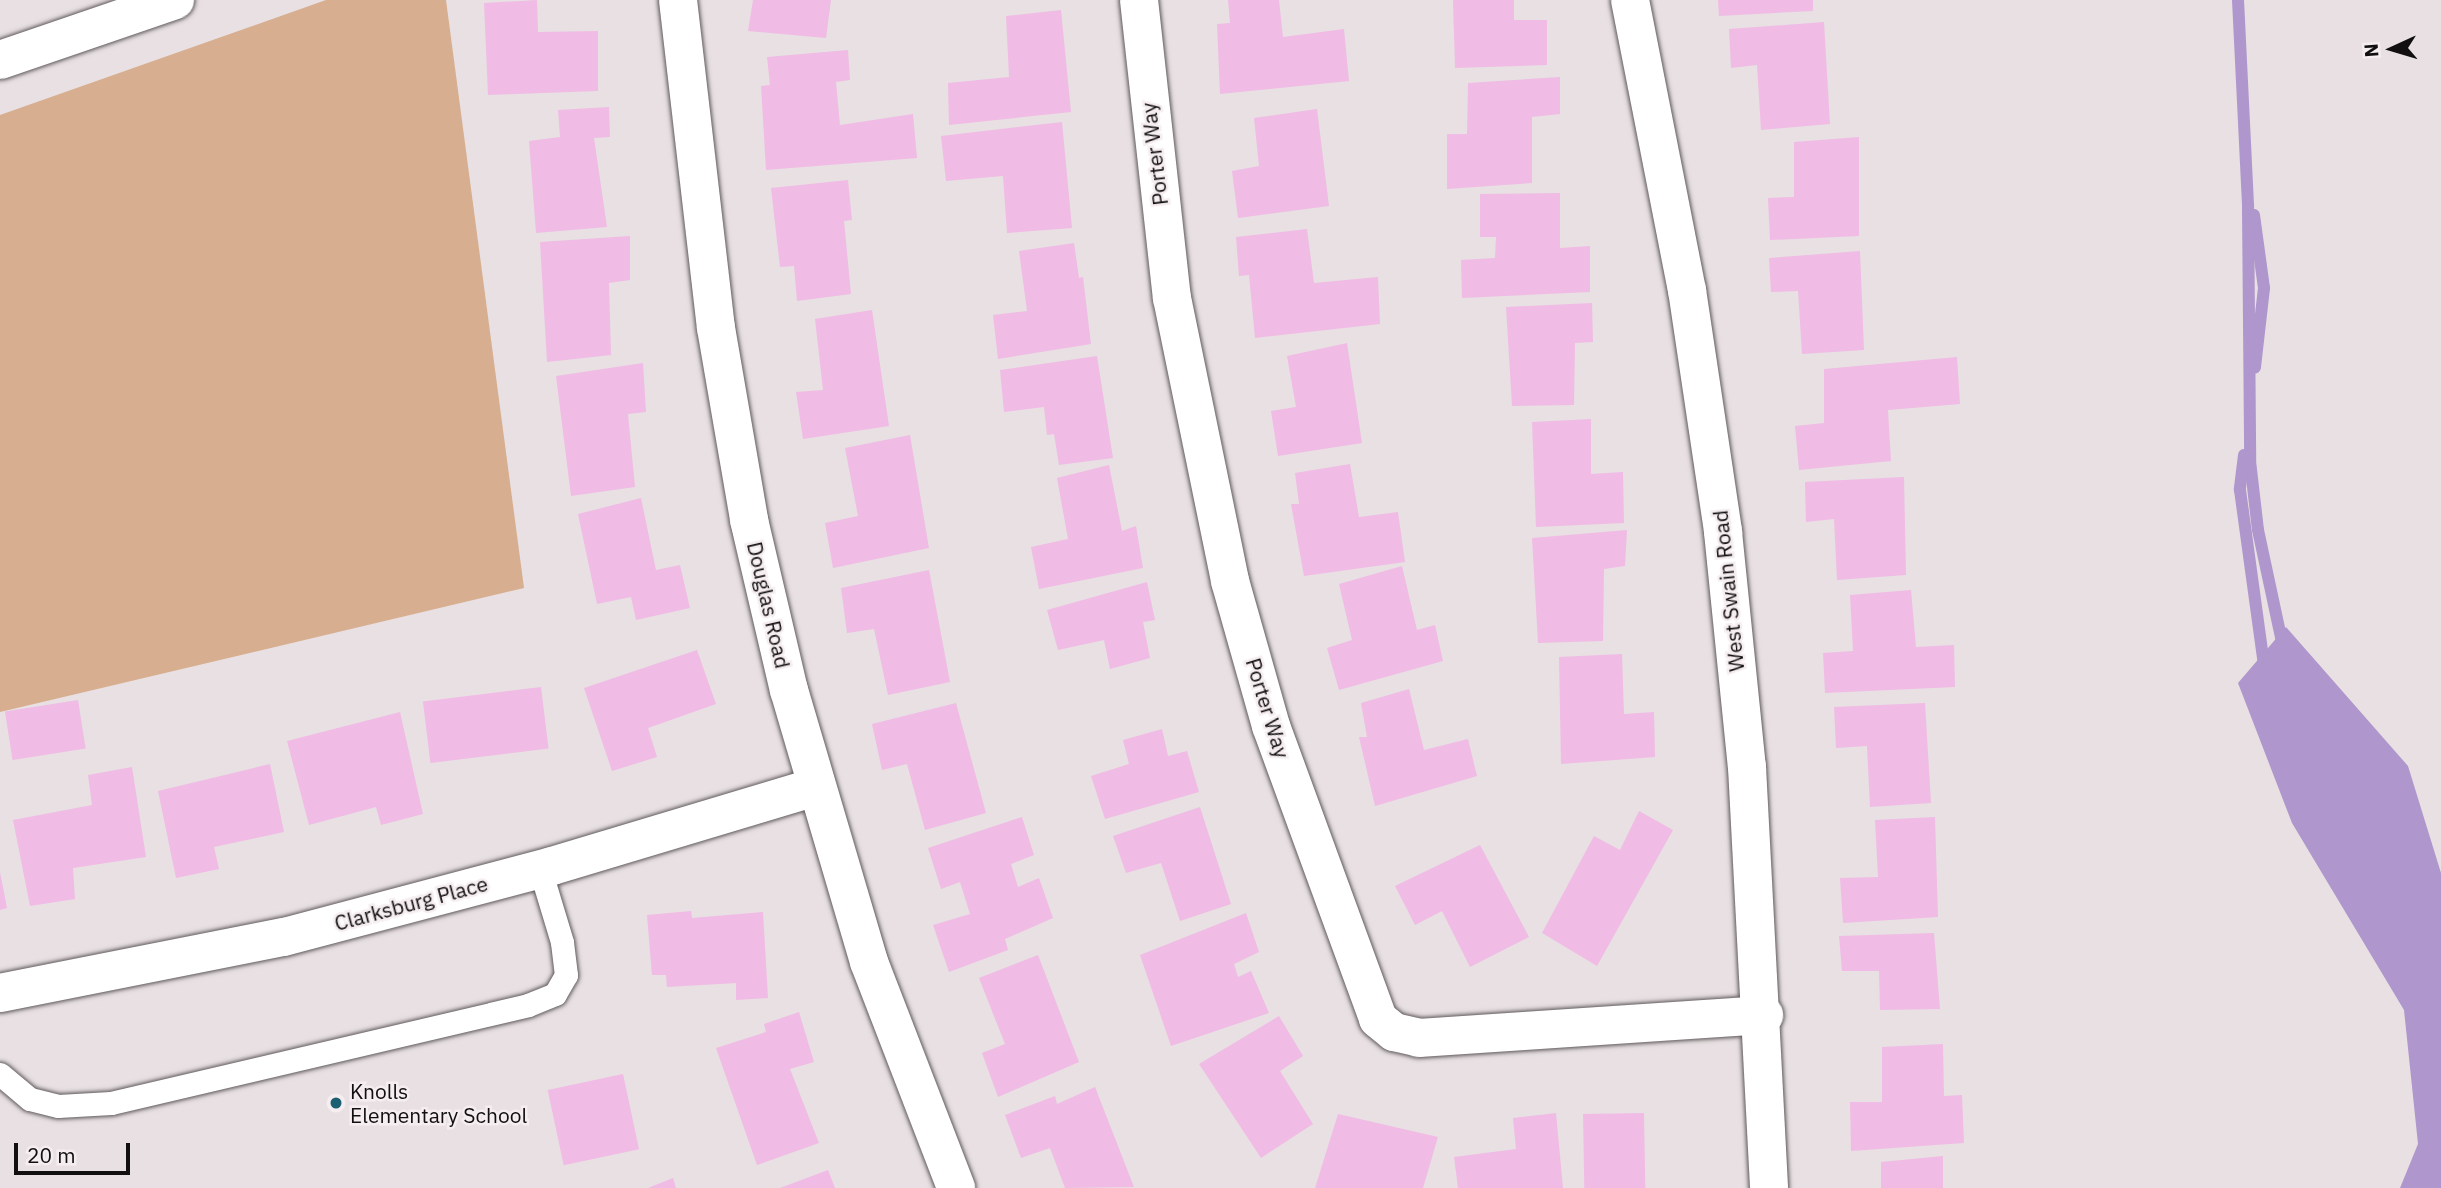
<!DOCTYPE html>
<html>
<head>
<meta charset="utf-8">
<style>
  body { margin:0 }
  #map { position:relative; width:2441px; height:1188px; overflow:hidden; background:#e8e0e2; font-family:"IBM Plex Sans",sans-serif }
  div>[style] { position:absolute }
  .green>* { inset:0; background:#d7ae8f }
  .water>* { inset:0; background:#af96cc }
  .stream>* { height:12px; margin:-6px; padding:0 6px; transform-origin:6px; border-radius:6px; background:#af96cc }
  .building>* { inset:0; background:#f0bbe5; transform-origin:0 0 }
  .roads { filter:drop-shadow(0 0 2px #605a5c) drop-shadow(0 0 2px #605a5c) }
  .service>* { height:23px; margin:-11.5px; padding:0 11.5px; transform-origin:11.5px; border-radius:11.5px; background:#fff }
  .minor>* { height:38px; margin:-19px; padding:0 19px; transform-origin:19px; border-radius:19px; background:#fff }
  .tertiary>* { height:38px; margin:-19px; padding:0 19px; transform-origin:19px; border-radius:19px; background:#fff }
  .dots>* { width:19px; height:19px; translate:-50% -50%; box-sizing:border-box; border:4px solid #f5edef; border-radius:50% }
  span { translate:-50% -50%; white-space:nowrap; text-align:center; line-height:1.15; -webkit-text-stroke:5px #f5edef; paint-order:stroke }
  .street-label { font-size:21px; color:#110f0f }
  .poi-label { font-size:21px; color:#110f0f }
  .left { translate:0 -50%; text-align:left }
  .north { position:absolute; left:2357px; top:14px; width:70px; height:70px; -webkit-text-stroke:5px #f5edef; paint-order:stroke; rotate:266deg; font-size:19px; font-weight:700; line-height:28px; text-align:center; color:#110f0f }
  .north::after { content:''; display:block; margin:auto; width:24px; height:32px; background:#110f0f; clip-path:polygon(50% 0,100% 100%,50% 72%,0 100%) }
  .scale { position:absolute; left:14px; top:1143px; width:116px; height:32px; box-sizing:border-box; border:4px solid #110f0f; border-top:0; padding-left:9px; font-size:21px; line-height:24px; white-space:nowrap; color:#110f0f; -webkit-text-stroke:5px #f5edef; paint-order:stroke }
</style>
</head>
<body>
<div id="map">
  <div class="green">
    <div style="clip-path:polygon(326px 0,446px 0,524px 588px,0 712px,0 115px)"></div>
  </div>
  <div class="water">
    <div style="clip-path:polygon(2286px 627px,2408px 766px,2441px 873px,2441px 1188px,2400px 1188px,2418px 1144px,2404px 1010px,2292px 823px,2238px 683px)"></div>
  </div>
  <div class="stream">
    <div style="left:2238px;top:0;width:207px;rotate:87.2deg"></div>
    <div style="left:2248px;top:207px;width:254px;rotate:89.5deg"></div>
    <div style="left:2250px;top:461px;width:69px;rotate:83.4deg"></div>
    <div style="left:2258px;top:530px;width:124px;rotate:77.9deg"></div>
    <div style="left:2254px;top:215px;width:74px;rotate:82.2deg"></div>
    <div style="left:2264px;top:288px;width:80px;rotate:96.5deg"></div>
    <div style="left:2244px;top:455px;width:35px;rotate:97deg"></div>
    <div style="left:2240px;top:490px;width:171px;rotate:82.2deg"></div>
  </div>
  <div class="building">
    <div style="clip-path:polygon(537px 0,538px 32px,598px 31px,598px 91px,488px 95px,484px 3px)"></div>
    <div style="clip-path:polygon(753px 0,831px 0,826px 38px,748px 31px)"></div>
    <div style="clip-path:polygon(1228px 0,1279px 0,1283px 37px,1344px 29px,1349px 81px,1220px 94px,1217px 24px,1230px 23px)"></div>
    <div style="clip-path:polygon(1453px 0,1514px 0,1514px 20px,1547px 20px,1547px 65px,1455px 68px)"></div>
    <div style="clip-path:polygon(1718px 0,1813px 0,1813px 11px,1719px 16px)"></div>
    <div style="clip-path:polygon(1061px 10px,1071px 112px,949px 125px,948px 83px,1009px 77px,1006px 16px)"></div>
    <div style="clip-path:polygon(1824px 22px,1830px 124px,1761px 130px,1757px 65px,1731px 68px,1729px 29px)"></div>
    <div style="clip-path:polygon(848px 50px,850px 80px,836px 82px,840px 125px,913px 114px,917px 158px,766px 170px,761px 86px,770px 85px,767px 57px)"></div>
    <div style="clip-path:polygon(1560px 77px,1560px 114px,1532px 117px,1532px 183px,1447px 189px,1447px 134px,1467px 134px,1468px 83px)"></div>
    <div style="clip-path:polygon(609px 107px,610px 137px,594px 138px,607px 227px,536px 233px,529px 141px,560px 137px,558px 110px)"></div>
    <div style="clip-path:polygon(1317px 109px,1329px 206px,1238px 218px,1232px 171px,1259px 166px,1254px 118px)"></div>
    <div style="clip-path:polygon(1062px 122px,1072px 228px,1007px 233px,1003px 176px,946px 181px,941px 136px)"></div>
    <div style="clip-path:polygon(1859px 137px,1859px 236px,1770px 240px,1768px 198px,1794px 197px,1794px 142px)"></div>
    <div style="clip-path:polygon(848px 180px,852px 220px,844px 221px,851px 294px,797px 301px,794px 266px,780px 267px,771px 188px)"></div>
    <div style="clip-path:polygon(1560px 193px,1560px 248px,1590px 246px,1590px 292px,1462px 298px,1461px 260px,1495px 258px,1496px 237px,1480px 237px,1480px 194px)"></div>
    <div style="clip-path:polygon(1307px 229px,1314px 283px,1378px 277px,1380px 324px,1255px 338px,1249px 275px,1239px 276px,1236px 237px)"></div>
    <div style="clip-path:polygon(630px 236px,630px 280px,609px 283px,611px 355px,547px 362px,540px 242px)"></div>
    <div style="clip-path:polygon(1074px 243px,1079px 278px,1083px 277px,1091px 344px,998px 359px,993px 315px,1027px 311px,1019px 251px)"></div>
    <div style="clip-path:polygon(1860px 251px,1864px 350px,1802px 354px,1798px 291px,1771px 292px,1769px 258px)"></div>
    <div style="clip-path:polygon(1592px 303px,1593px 342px,1575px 343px,1574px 405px,1512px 406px,1506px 307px)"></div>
    <div style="clip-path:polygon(872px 310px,889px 426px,803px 439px,796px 392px,823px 390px,815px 319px)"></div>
    <div style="clip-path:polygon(1347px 343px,1362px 443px,1278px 456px,1271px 411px,1296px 407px,1287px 356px)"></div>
    <div style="clip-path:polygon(1097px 356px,1113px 458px,1059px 465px,1054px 434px,1047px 435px,1044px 407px,1004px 412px,1000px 370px)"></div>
    <div style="clip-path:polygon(1957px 357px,1960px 404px,1888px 410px,1891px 461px,1799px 470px,1795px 426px,1824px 423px,1824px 369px)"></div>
    <div style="clip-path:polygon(643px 363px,646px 412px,628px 414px,635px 487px,571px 496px,556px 376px)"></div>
    <div style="clip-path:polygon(1591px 419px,1591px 474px,1623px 472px,1624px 523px,1536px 527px,1532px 422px)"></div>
    <div style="clip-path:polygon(910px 435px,929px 548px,833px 568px,825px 523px,858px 516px,845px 448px)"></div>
    <div style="clip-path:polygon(1350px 464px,1359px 517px,1398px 512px,1405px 562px,1304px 576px,1291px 504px,1299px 504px,1295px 473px)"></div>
    <div style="clip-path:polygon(1109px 465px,1122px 531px,1136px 526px,1143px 568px,1039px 589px,1031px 547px,1068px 539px,1057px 478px)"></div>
    <div style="clip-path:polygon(1904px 477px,1906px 575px,1837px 580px,1834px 519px,1806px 522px,1805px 482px)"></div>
    <div style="clip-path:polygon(641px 498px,656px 570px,680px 565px,690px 608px,636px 620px,631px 597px,597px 604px,578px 514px)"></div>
    <div style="clip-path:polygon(1627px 530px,1625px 566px,1604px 569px,1603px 641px,1538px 643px,1532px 538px)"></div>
    <div style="clip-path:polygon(1402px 566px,1417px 630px,1435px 625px,1443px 661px,1339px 690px,1327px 648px,1352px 640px,1339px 584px)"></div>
    <div style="clip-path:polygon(929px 570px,950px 682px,888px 695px,874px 629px,847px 633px,841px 588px)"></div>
    <div style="clip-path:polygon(1147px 582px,1155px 620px,1143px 622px,1150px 658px,1110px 669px,1104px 640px,1058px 650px,1047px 610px)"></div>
    <div style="clip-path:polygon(1911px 590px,1916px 647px,1954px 645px,1955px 687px,1825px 693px,1823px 653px,1853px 651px,1850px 595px)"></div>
    <div style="clip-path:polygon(697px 650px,716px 704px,648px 728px,657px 757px,612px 771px,584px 688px)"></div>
    <div style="clip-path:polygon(1622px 654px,1624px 714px,1654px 712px,1655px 757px,1561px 764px,1559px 657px)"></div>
    <div style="left:541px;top:687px;width:62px;height:119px;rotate:83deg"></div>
    <div style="clip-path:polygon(1409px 689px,1424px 750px,1468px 739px,1477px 776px,1375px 806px,1359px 737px,1367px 737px,1361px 703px)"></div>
    <div style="left:78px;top:700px;width:49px;height:74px;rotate:81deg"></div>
    <div style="clip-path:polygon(956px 703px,986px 813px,925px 830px,907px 764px,882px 770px,872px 724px)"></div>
    <div style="clip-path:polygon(1925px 703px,1931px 803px,1870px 807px,1867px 746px,1836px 748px,1834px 707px)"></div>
    <div style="clip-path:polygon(400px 712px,423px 814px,381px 825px,376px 807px,309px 825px,287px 741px)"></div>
    <div style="clip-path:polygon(1162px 729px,1168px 756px,1187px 751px,1199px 792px,1105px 819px,1091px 776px,1129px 764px,1123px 740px)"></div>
    <div style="clip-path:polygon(270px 764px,284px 832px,214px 847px,219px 869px,176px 878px,158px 791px)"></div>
    <div style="clip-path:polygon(132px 767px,146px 857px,73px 868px,75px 899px,30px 906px,13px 820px,92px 805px,88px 775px)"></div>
    <div style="clip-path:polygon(1200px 807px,1231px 904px,1180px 921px,1161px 863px,1126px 873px,1113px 836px)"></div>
    <div style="clip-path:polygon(1639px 811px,1673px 830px,1597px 966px,1542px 933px,1594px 836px,1620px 850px)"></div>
    <div style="clip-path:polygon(1022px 817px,1034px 855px,1011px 864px,1018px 887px,1039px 878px,1053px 918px,1005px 939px,1008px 950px,949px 972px,933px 925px,970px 914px,960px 882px,941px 889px,928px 848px)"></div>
    <div style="clip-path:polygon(1935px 817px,1938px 917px,1843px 923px,1840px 878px,1878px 877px,1875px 820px)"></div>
    <div style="clip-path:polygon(1480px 845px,1529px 937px,1470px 967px,1442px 911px,1415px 925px,1395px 886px)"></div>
    <div style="clip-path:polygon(0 872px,7px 908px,0 910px)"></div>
    <div style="clip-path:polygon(691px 911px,692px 918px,763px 912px,768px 998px,736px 1000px,736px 983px,667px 987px,666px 975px,652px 975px,647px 915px)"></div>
    <div style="clip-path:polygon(1246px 913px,1259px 952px,1234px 964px,1238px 977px,1251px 971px,1269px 1013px,1171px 1046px,1140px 955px)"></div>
    <div style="clip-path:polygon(1934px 933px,1940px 1009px,1880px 1010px,1879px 971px,1842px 971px,1839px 936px)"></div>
    <div style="clip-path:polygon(1038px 955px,1079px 1062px,998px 1097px,982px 1053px,1005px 1044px,979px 978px)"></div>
    <div style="clip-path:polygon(799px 1012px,814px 1062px,790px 1069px,819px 1143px,757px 1165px,716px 1048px,766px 1032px,764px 1024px)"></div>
    <div style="clip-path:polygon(1279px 1016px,1303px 1056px,1280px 1071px,1313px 1124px,1261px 1158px,1199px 1064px)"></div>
    <div style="clip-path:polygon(1943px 1044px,1944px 1096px,1962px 1095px,1964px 1143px,1851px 1151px,1850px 1102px,1882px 1102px,1882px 1047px)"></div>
    <div style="left:623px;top:1074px;width:77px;height:77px;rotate:78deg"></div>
    <div style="clip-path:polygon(1095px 1087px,1134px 1187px,1065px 1188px,1050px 1148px,1021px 1158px,1005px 1115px,1055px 1096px,1057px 1104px)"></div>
    <div style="clip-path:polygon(1556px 1113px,1563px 1188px,1458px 1188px,1454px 1157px,1516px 1149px,1513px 1118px)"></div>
    <div style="left:1644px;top:1113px;width:75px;height:61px;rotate:89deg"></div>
    <div style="clip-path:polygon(1338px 1114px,1438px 1137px,1423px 1188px,1315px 1188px)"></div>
    <div style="clip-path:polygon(1943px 1156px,1943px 1188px,1881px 1188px,1881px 1162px)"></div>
    <div style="clip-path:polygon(828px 1170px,835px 1188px,780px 1188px)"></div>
    <div style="clip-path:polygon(673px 1178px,676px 1188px,648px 1188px)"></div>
  </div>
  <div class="roads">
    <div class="service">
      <div style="left:0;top:1074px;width:39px;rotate:40deg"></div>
      <div style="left:30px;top:1099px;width:29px;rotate:14deg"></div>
      <div style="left:58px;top:1106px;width:53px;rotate:-3.2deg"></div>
      <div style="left:111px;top:1103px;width:428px;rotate:-13.2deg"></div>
      <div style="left:528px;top:1005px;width:29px;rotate:-22deg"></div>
      <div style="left:555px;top:994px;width:22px;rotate:-60deg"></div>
      <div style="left:566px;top:975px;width:33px;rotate:-97deg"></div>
      <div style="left:562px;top:942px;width:76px;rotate:-106.8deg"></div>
    </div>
    <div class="minor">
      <div style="left:678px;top:0;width:330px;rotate:83.4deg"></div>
      <div style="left:716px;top:328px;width:195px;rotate:80.2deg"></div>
      <div style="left:749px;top:520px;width:175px;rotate:76.8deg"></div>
      <div style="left:789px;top:690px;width:284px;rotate:73.6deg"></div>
      <div style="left:869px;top:962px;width:242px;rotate:68.9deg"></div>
      <div style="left:1139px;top:0;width:300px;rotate:83.7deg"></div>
      <div style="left:1172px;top:298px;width:289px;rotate:78.4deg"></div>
      <div style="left:1230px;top:581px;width:151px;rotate:74.2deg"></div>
      <div style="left:1271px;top:726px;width:312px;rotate:69.9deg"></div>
      <div style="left:1378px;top:1019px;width:21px;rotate:39deg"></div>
      <div style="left:1394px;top:1032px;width:26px;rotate:13deg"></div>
      <div style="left:1419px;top:1038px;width:346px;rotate:-3.8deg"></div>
      <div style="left:0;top:60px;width:185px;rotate:-18.9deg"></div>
      <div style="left:0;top:993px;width:289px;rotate:-11.2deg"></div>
      <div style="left:284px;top:937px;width:277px;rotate:-14.8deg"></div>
      <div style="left:552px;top:866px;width:275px;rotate:-16.7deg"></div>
    </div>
    <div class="tertiary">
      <div style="left:1630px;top:0;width:296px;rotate:78.9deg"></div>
      <div style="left:1687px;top:290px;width:245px;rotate:81.5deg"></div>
      <div style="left:1723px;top:532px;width:236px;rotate:84.2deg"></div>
      <div style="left:1747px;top:767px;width:422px;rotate:87deg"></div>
    </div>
  </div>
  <div class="dots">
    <div style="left:336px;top:1103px;background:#1c5f72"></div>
  </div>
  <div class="street-label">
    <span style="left:1154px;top:154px;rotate:-97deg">Porter Way</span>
    <span style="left:1728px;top:591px;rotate:-96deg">West Swain Road</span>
    <span style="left:769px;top:605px;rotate:77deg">Douglas Road</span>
    <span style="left:1268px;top:708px;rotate:73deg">Porter Way</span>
    <span style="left:411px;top:903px;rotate:-15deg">Clarksburg Place</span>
  </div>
  <div class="poi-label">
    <span class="left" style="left:350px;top:1103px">Knolls<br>Elementary School</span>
  </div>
  <div class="north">N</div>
  <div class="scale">20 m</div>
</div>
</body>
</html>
